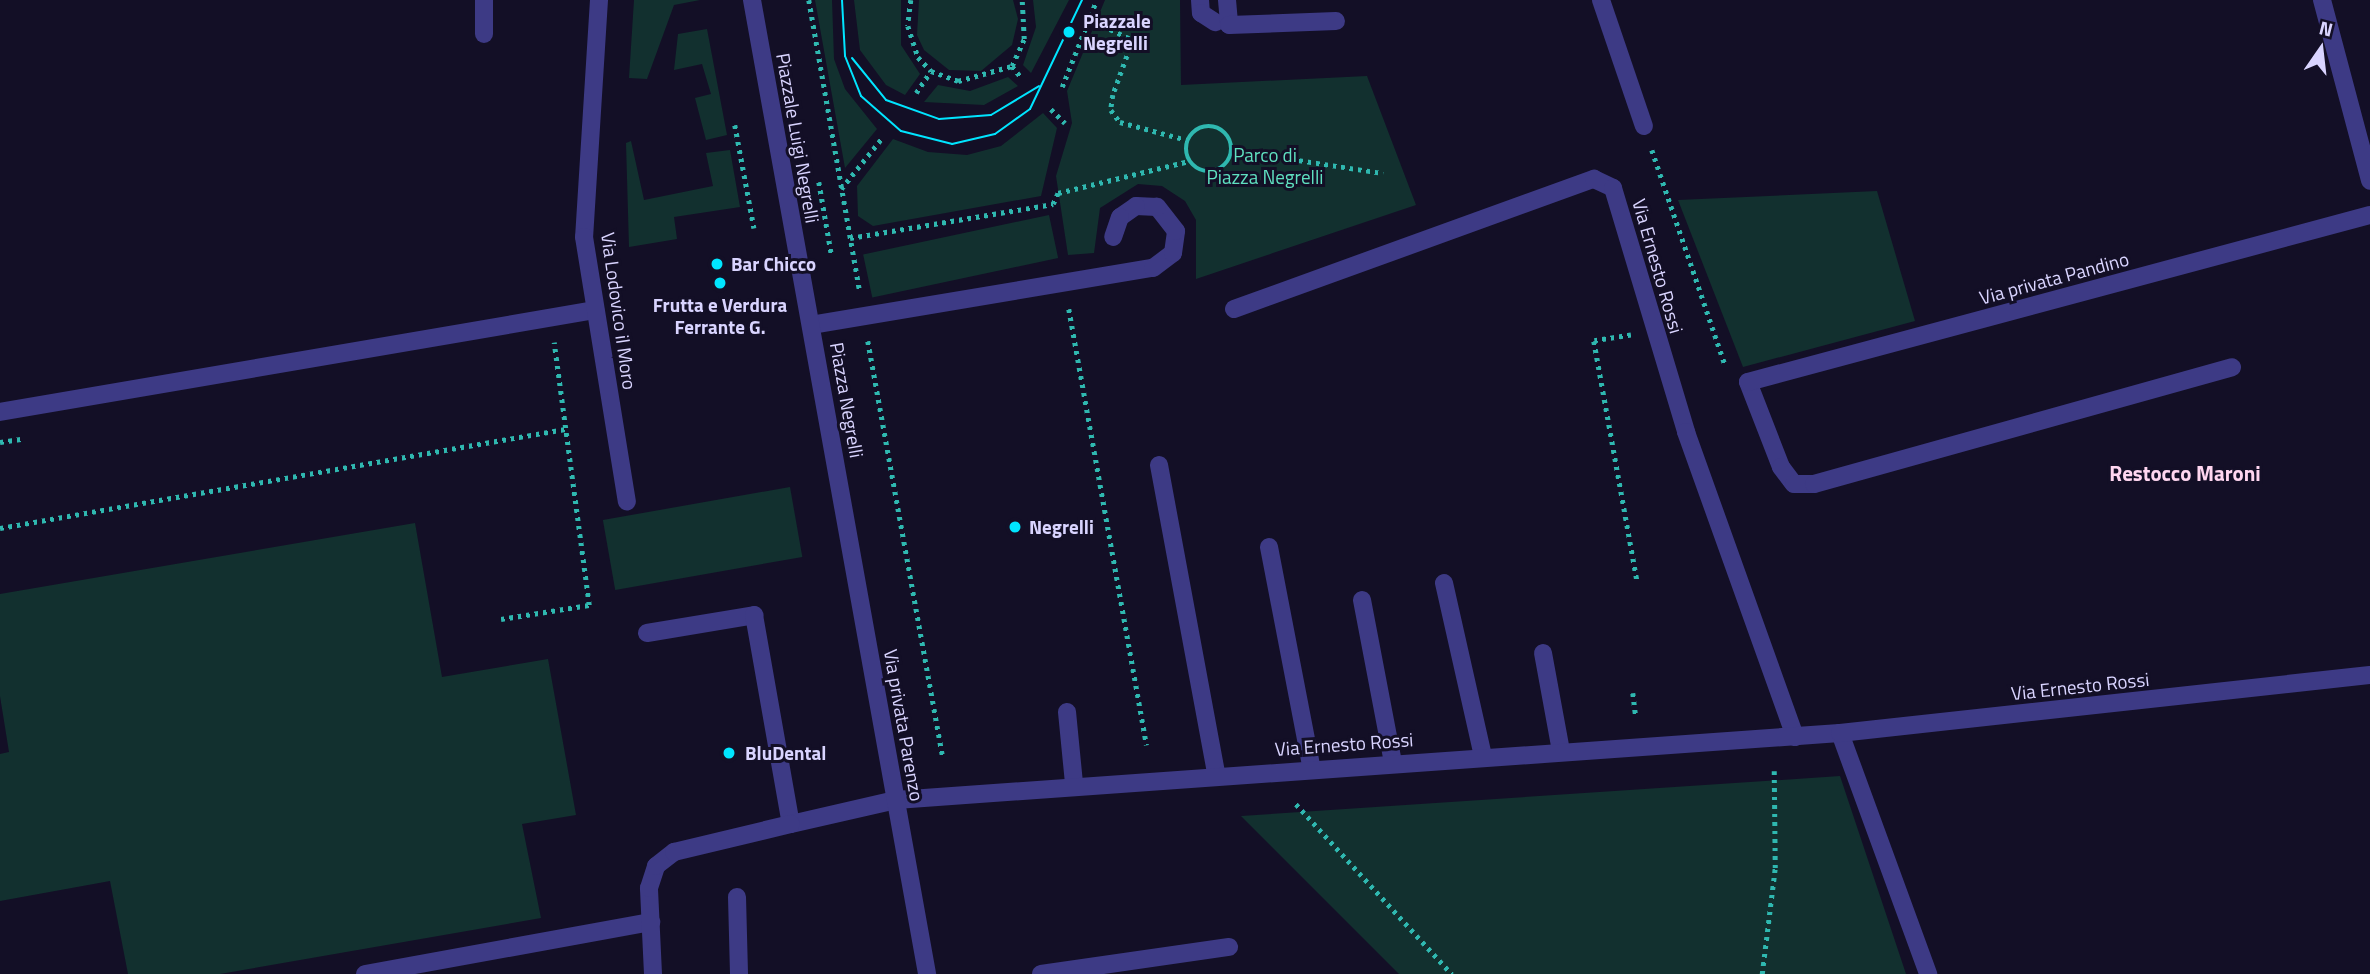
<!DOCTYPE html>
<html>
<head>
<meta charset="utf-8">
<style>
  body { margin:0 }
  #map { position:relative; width:2370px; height:974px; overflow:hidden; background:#130f26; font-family:"Titillium Web",sans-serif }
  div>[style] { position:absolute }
  .green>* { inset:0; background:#12302f; transform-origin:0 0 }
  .path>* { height:4.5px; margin-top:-2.25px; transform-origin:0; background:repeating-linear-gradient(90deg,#2fb8b0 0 3.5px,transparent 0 8.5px) }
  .path>.ring { margin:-2.25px; padding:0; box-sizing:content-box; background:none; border:4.5px solid #2fb8b0; border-radius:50% }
  .service>* { height:18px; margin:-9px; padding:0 9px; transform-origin:9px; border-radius:9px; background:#3d3a85 }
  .minor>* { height:18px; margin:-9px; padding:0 9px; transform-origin:9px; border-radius:9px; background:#3d3a85 }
  .tertiary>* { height:18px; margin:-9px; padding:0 9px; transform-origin:9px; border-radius:9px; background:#3d3a85 }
  .tram>* { height:2px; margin:-1px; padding:0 1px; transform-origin:1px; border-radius:1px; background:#00e5ff }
  .dots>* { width:19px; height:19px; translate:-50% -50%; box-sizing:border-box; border:4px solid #130f26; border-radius:50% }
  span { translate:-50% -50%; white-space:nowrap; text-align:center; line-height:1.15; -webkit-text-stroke:6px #130f26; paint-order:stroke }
  .poi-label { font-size:19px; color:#d9d4ff; font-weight:700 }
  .left { translate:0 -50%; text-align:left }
  .street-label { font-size:19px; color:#d9d4ff }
  .park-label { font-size:19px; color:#5fe0c0 }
  .neighbourhood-label { font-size:21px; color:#ffd6f0; font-weight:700 }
  .north { position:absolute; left:2286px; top:14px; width:70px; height:70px; -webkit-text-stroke:5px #130f26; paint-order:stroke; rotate:14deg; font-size:19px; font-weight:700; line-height:28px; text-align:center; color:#d9d4ff }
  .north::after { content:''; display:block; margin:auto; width:24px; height:32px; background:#d9d4ff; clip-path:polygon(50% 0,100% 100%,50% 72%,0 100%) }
</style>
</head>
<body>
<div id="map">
  <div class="green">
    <div style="clip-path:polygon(634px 0,700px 0,674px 5px,647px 79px,629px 78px)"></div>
    <div style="clip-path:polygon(815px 0,832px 0,834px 59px,845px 89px,877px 129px,845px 168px)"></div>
    <div style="clip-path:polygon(854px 0,901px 0,901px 45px,920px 74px,905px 95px,886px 85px,860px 50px)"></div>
    <div style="clip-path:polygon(919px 0,1013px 0,1018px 19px,1012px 45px,981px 71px,949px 70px,924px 50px,917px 35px)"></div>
    <div style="clip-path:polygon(1033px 0,1069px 0,1031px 73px,1023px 65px,1036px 27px)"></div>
    <div style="clip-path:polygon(1105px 0,1180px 0,1181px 85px,1367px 76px,1416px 205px,1196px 279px,1196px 220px,1185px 201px,1162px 186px,1138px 184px,1100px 208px,1094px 253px,1068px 255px,1056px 176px,1072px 123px,1067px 91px)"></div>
    <div style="clip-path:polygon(707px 29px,727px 135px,706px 140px,695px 98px,711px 94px,702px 64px,674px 70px,678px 34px)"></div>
    <div style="clip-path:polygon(1008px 77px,1018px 86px,984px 105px,924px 102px,938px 85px,970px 91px)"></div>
    <div style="clip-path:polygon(1043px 113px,1057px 128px,1041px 196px,873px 226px,858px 216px,857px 186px,893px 139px,928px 152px,967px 155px,1001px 146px)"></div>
    <div style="clip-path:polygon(631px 141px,644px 200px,713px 186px,706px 153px,730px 150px,740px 207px,674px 217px,677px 239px,629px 247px,626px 143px)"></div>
    <div style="clip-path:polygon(1877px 191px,1915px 321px,1743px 367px,1678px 200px)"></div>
    <div style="left:1049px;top:215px;width:44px;height:190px;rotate:78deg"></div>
    <div style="left:790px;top:487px;width:71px;height:190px;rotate:80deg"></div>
    <div style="clip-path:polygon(415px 523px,442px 677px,548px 659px,576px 815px,522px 824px,541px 918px,220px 974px,128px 974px,110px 881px,0 901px,0 754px,9px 752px,0 696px,0 594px)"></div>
    <div style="clip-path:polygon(1840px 776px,1906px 974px,1399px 974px,1241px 816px)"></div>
  </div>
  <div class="path">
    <div style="left:809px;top:0;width:295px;rotate:80.1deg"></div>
    <div style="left:911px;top:0;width:26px;rotate:97deg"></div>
    <div style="left:908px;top:26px;width:33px;rotate:72deg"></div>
    <div style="left:918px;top:57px;width:19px;rotate:47deg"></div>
    <div style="left:931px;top:71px;width:29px;rotate:20deg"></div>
    <div style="left:958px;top:81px;width:56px;rotate:-15.5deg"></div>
    <div style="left:1012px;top:66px;width:30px;rotate:-66deg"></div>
    <div style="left:1024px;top:39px;width:39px;rotate:-93deg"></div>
    <div style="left:1095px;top:22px;width:42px;rotate:25.3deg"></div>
    <div style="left:1133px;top:40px;width:59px;rotate:110deg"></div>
    <div style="left:1113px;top:95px;width:15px;rotate:98deg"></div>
    <div style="left:1111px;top:110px;width:15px;rotate:53deg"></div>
    <div style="left:1120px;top:122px;width:69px;rotate:15deg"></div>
    <div style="left:1012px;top:66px;width:14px;rotate:51deg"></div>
    <div style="left:1062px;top:87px;width:89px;rotate:-68.3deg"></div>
    <div style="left:916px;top:93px;width:27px;rotate:-56deg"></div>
    <div style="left:1051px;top:109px;width:20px;rotate:45deg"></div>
    <div style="left:735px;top:125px;width:105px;rotate:79.5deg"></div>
    <div class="ring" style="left:1186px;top:126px;width:41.5px;height:41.5px"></div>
    <div style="left:1232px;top:150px;width:153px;rotate:8.7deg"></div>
    <div style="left:1652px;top:150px;width:229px;rotate:71.2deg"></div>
    <div style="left:819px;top:182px;width:76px;rotate:80.2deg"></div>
    <div style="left:841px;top:189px;width:65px;rotate:-51.2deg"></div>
    <div style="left:850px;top:238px;width:206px;rotate:-9.5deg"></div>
    <div style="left:1053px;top:204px;width:12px;rotate:-66deg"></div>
    <div style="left:1058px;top:193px;width:135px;rotate:-13.7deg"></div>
    <div style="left:1069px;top:309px;width:443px;rotate:79.9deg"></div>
    <div style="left:1631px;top:335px;width:37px;rotate:171deg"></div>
    <div style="left:1594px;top:341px;width:243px;rotate:79.8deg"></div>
    <div style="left:868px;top:341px;width:423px;rotate:79.8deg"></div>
    <div style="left:0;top:442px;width:21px;rotate:-8deg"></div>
    <div style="left:0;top:528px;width:574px;rotate:-9.94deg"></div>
    <div style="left:501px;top:619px;width:89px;rotate:-9deg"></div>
    <div style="left:589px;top:605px;width:265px;rotate:-97.6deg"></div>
    <div style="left:1633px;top:693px;width:23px;rotate:83deg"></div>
    <div style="left:1296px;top:804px;width:231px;rotate:47.5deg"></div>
    <div style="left:1762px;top:974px;width:107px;rotate:-83deg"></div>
    <div style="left:1775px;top:868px;width:97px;rotate:-90.6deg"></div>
  </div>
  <div class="service">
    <div style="left:1200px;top:0;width:13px;rotate:86deg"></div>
    <div style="left:1201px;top:13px;width:17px;rotate:33deg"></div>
    <div style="left:1227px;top:0;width:25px;rotate:85deg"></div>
    <div style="left:1229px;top:25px;width:107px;rotate:-2.1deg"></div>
    <div style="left:1601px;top:0;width:133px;rotate:71.2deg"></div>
    <div style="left:484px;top:34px;width:34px;rotate:-90deg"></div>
    <div style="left:1234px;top:309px;width:383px;rotate:-19.9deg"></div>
    <div style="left:1594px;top:179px;width:21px;rotate:25deg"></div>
    <div style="left:1613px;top:188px;width:255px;rotate:73.3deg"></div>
    <div style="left:1686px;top:432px;width:324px;rotate:70.3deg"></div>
    <div style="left:811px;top:325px;width:347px;rotate:-9.5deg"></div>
    <div style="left:1153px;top:268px;width:25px;rotate:-37deg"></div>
    <div style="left:1173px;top:253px;width:22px;rotate:-82deg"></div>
    <div style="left:1176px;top:231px;width:31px;rotate:-128deg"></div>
    <div style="left:1157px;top:207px;width:21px;rotate:-177deg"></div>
    <div style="left:1136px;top:206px;width:19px;rotate:145deg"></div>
    <div style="left:1120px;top:217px;width:21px;rotate:109deg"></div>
    <div style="left:1748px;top:382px;width:91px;rotate:68.8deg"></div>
    <div style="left:1781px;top:467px;width:21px;rotate:53deg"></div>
    <div style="left:1794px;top:484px;width:20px"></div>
    <div style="left:1814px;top:484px;width:434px;rotate:-15.6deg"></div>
    <div style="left:0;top:412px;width:604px;rotate:-9.73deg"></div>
    <div style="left:1159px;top:465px;width:314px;rotate:79.5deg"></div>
    <div style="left:1269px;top:547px;width:223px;rotate:79.1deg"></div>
    <div style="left:1444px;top:583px;width:177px;rotate:77.3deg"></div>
    <div style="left:1362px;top:600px;width:165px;rotate:79.2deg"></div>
    <div style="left:647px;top:633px;width:109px;rotate:-9.5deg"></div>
    <div style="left:754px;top:615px;width:212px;rotate:80deg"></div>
    <div style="left:791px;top:824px;width:108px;rotate:-12.9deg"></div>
    <div style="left:1543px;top:653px;width:100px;rotate:79.6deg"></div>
    <div style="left:1067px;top:712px;width:71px;rotate:84.4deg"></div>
    <div style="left:1840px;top:733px;width:257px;rotate:69.9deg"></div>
    <div style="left:737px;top:897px;width:77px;rotate:88.5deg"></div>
    <div style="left:365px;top:974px;width:291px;rotate:-10.3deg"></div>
    <div style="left:653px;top:974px;width:86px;rotate:-92.7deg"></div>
    <div style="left:649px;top:888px;width:23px;rotate:-72deg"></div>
    <div style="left:656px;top:866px;width:23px;rotate:-38deg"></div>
    <div style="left:674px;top:852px;width:120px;rotate:-13.5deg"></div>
  </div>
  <div class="minor">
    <div style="left:599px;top:0;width:237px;rotate:93.6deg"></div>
    <div style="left:584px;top:237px;width:268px;rotate:80.8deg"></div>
    <div style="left:2322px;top:0;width:187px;rotate:75.1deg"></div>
    <div style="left:1748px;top:382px;width:644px;rotate:-15.03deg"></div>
    <div style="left:896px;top:800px;width:946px;rotate:-4.06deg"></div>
    <div style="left:1840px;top:733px;width:533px;rotate:-6.25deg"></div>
    <div style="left:1041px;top:974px;width:190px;rotate:-8.2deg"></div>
  </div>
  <div class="tertiary">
    <div style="left:752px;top:0;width:990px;rotate:79.81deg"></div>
  </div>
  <div class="tram">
    <div style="left:842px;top:0;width:56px;rotate:86.9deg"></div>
    <div style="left:845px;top:56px;width:43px;rotate:68.2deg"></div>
    <div style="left:861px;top:96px;width:53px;rotate:41.2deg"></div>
    <div style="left:901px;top:131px;width:53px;rotate:14.3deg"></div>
    <div style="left:952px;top:144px;width:44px;rotate:-13.1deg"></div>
    <div style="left:995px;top:134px;width:43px;rotate:-35.5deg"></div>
    <div style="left:1030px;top:109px;width:121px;rotate:-64.5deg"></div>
    <div style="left:852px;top:58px;width:54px;rotate:51deg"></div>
    <div style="left:886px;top:100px;width:56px;rotate:19.7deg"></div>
    <div style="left:939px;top:119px;width:52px;rotate:-4.4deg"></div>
    <div style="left:991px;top:115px;width:56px;rotate:-31.1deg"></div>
  </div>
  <div class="dots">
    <div style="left:1069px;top:32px;background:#00e5ff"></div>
    <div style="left:717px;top:264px;background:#00e5ff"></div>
    <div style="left:720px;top:283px;background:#00e5ff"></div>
    <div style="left:1015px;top:527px;background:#00e5ff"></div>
    <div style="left:729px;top:753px;background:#00e5ff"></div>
  </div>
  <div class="poi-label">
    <span class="left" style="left:1083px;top:32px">Piazzale<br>Negrelli</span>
    <span class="left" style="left:731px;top:264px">Bar Chicco</span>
    <span style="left:720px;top:316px">Frutta e Verdura<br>Ferrante G.</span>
    <span class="left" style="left:1029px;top:527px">Negrelli</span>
    <span class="left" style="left:745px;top:753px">BluDental</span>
  </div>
  <div class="street-label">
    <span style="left:798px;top:138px;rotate:80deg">Piazzale Luigi Negrelli</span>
    <span style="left:1658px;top:266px;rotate:74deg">Via Ernesto Rossi</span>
    <span style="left:2054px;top:278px;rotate:-15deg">Via privata Pandino</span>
    <span style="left:619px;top:311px;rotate:82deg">Via Lodovico il Moro</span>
    <span style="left:847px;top:400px;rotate:80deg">Piazza Negrelli</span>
    <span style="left:2080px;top:686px;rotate:-6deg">Via Ernesto Rossi</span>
    <span style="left:904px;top:725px;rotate:80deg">Via privata Parenzo</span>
    <span style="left:1344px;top:744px;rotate:-4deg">Via Ernesto Rossi</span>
  </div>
  <div class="park-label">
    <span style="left:1265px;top:166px">Parco di<br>Piazza Negrelli</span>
  </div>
  <div class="neighbourhood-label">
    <span style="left:2185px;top:473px">Restocco Maroni</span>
  </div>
  <div class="north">N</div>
</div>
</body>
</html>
